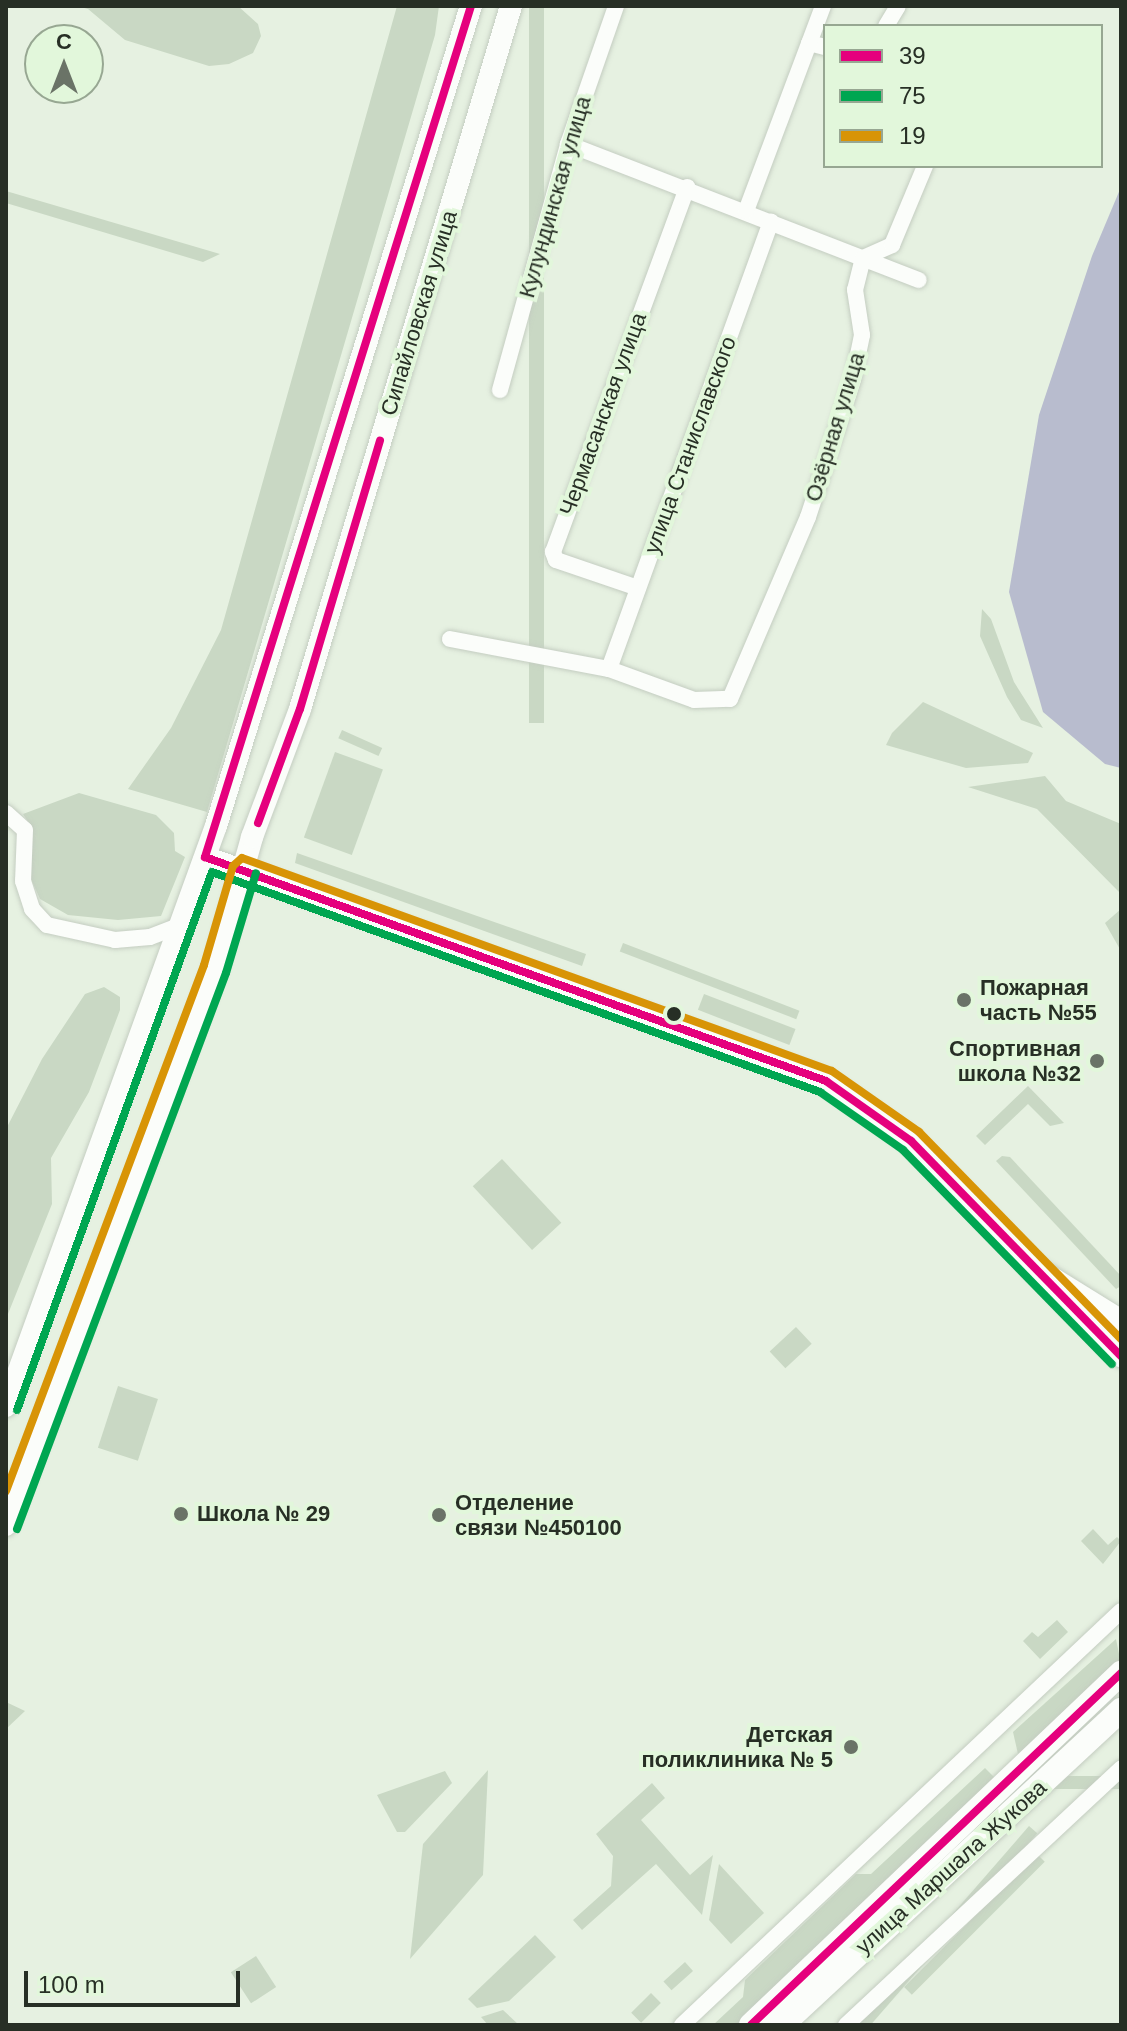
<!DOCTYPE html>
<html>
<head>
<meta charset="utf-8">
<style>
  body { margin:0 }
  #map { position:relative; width:1127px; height:2031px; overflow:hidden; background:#e6f1e1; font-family:Arial,sans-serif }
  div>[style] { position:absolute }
  .green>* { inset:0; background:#c9d8c4; transform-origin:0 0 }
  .water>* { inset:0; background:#b8bcce }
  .roads { filter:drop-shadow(0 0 2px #c4cdc1) drop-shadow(0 0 2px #c4cdc1) }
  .minor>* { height:16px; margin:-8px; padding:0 8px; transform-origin:8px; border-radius:8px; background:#fbfdfa }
  .secondary>* { height:22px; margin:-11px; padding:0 11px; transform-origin:11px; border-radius:11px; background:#fbfdfa }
  .primary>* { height:24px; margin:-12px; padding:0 12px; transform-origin:12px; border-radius:12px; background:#fbfdfa }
  .bus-1>* { height:8px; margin:-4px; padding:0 4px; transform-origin:4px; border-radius:4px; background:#e5007d }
  .bus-2>* { height:8px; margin:-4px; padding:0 4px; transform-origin:4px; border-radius:4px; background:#00a651 }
  .bus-3>* { height:8px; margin:-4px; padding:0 4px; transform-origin:4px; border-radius:4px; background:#d89406 }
  .dots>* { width:22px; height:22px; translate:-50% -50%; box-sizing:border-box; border:4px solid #e2f7db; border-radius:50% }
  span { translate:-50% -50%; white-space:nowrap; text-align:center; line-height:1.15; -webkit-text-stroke:8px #e2f7db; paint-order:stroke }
  .street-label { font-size:22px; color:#272f25 }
  .poi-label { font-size:22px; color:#272f25; font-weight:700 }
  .left { translate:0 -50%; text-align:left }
  .right { translate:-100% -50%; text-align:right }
  .frame { position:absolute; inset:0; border:8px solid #272f25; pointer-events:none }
  .legend { position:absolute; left:823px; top:24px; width:280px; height:144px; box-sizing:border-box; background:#e2f7db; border:2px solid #97a792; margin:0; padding:10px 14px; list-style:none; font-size:24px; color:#272f25 }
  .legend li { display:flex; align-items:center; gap:16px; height:40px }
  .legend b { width:40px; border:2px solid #97a792 }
  .north { position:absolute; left:24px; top:24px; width:80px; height:80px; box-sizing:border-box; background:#e2f7db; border:2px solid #97a792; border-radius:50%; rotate:0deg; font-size:22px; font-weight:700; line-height:32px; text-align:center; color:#272f25 }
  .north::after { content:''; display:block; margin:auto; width:28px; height:36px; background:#6a7367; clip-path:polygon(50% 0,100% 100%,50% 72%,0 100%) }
  .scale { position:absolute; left:24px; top:1971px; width:216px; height:36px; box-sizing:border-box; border:4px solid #272f25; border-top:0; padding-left:10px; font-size:24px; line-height:28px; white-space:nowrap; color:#272f25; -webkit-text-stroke:6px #e2f7db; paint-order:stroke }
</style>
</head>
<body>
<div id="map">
  <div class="green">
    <div style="clip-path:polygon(77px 6px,238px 6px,258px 24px,261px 36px,253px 53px,229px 64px,209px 66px,125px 40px,88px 9px)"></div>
    <div style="clip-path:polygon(397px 6px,439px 6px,435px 35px,207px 812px,128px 789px,171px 728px,221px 630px)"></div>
    <div style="left:529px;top:6px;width:15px;height:717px"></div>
    <div style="clip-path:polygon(6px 191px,220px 254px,203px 262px,6px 203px)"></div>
    <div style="clip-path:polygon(982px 609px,991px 619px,1014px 682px,1043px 728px,1021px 720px,1007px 697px,980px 636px)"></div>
    <div style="clip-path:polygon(923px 702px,1033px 753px,1028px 763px,966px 768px,886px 745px,892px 733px)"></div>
    <div style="left:342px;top:730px;width:44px;height:9px;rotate:24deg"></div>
    <div style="left:335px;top:752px;width:51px;height:91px;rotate:20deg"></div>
    <div style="clip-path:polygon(1045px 776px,1066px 801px,1121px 824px,1121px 894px,1037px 809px,968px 787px)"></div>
    <div style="clip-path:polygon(79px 793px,156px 815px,174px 833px,175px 851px,185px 857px,161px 916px,118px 920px,68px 915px,40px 899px,27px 870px,29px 823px,23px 814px)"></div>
    <div style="clip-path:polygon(297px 853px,586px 954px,582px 966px,295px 863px)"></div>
    <div style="clip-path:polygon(1121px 909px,1121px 951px,1105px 923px)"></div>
    <div style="left:623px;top:943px;width:189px;height:9px;rotate:21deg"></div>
    <div style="clip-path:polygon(104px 987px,120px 997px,120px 1010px,89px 1092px,51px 1158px,52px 1204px,6px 1319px,6px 1129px,42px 1059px,85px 994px)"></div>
    <div style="left:704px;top:994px;width:98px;height:17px;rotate:21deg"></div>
    <div style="clip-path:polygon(1028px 1086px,1064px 1123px,1050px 1126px,1028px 1104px,985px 1145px,976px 1136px)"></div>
    <div style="clip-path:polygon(1002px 1156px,1010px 1157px,1121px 1276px,1121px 1286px,1116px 1289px,996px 1161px)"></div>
    <div style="left:502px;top:1159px;width:87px;height:40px;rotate:47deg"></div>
    <div style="left:796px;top:1327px;width:23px;height:36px;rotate:47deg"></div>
    <div style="left:118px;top:1386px;width:42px;height:65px;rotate:18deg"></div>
    <div style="clip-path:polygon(1093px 1529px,1108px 1545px,1117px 1537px,1121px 1541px,1103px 1564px,1081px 1541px)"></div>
    <div style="clip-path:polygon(1057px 1620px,1068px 1632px,1040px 1659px,1023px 1641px,1032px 1632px,1038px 1637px)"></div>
    <div style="clip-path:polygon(1116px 1639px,1121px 1664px,1018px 1754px,1013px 1732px)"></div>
    <div style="clip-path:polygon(6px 1702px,25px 1711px,6px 1729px)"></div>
    <div style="clip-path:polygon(985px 1768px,997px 1780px,736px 2025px,713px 2025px,743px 1997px,745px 1980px,856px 1874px,871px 1874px)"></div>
    <div style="clip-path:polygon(488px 1770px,483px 1875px,410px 1959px,423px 1844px)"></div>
    <div style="clip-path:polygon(445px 1771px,452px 1783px,405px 1832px,397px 1832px,377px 1795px)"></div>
    <div style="left:1121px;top:1776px;width:13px;height:86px;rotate:90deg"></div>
    <div style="clip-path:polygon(652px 1783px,665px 1798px,641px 1820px,690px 1875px,713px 1855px,702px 1915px,656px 1864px,582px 1930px,573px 1920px,611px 1886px,613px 1856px,596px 1834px)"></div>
    <div style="left:1029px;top:1826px;width:11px;height:292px;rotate:41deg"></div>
    <div style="left:1037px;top:1854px;width:11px;height:188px;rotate:45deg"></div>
    <div style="clip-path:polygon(719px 1864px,764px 1913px,731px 1944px,709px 1920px)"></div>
    <div style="clip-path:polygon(535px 1935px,556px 1957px,509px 2001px,477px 2008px,468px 1999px)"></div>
    <div style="left:256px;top:1956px;width:37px;height:30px;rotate:57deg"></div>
    <div style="left:685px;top:1962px;width:12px;height:29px;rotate:48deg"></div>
    <div style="left:651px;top:1993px;width:14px;height:28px;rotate:45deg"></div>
    <div style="clip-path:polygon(503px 2010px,519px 2025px,488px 2025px,481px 2017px)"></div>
  </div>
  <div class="water">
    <div style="clip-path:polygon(1121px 187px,1121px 768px,1105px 764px,1043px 712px,1009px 592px,1039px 415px,1092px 256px)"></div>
  </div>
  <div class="roads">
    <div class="minor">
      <div style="left:886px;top:26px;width:23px;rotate:-59deg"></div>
      <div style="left:809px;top:43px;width:16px;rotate:14deg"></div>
      <div style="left:568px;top:144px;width:376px;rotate:21.2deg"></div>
      <div style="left:746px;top:211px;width:219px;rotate:-69.4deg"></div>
      <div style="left:500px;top:390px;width:255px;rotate:-74.5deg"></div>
      <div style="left:568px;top:144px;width:146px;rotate:-70.8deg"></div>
      <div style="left:638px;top:588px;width:87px;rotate:-161.1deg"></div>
      <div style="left:556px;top:560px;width:9px;rotate:-111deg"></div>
      <div style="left:553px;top:552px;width:389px;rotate:-69.8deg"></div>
      <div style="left:450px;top:639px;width:162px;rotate:10.7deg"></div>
      <div style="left:609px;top:669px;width:90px;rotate:20deg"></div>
      <div style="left:694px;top:700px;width:36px;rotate:-2deg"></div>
      <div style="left:730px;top:699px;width:198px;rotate:-66.8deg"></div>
      <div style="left:808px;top:517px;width:145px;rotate:-71.9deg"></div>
      <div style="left:853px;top:379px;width:45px;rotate:-78.4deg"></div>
      <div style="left:862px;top:335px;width:46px;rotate:-98.8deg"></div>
      <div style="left:855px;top:290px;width:33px;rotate:-76deg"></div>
      <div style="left:863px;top:258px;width:32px;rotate:-24deg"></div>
      <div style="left:892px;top:245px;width:86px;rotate:-67.3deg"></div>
      <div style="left:609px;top:669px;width:476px;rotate:-70.1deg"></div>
      <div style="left:6px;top:813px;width:25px;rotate:42deg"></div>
      <div style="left:25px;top:830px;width:51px;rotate:92.2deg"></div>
      <div style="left:23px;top:881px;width:29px;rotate:72deg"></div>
      <div style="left:32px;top:909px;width:22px;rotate:47deg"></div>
      <div style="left:47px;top:925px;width:70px;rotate:12.4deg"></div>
      <div style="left:115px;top:940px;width:35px;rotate:-5deg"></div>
      <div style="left:150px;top:937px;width:34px;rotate:-21deg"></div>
      <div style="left:682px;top:2025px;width:603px;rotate:-43.32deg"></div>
      <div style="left:846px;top:2025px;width:376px;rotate:-43deg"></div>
    </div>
    <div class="secondary">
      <div style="left:205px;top:857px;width:660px;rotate:19.83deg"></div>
      <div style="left:826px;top:1081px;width:104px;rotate:35.2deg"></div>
      <div style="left:911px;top:1141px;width:301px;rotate:45.7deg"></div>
      <div style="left:6px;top:1406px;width:617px;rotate:-70.1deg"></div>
      <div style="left:216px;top:826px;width:859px;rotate:-72.73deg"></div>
      <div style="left:6px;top:1525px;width:594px;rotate:-69.4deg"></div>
      <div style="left:215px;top:969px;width:137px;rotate:-74.3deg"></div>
      <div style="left:252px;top:837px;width:137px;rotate:-69.4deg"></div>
      <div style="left:300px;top:709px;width:734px;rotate:-73.29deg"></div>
    </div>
    <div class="primary">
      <div style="left:1034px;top:1268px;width:102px;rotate:31.8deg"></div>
      <div style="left:751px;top:2025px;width:511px;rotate:-43.57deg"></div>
      <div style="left:782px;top:2025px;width:463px;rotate:-42.9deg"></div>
    </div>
  </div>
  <div class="bus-1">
    <div style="left:471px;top:6px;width:892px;rotate:107.36deg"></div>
    <div style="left:205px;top:857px;width:660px;rotate:19.83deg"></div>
    <div style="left:826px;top:1081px;width:104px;rotate:35.2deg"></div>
    <div style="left:911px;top:1141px;width:301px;rotate:45.7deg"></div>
    <div style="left:258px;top:823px;width:121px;rotate:-69.8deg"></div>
    <div style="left:300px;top:709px;width:280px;rotate:-73.4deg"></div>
    <div style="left:751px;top:2025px;width:511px;rotate:-43.57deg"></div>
  </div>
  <div class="bus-2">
    <div style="left:17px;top:1410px;width:572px;rotate:-70.08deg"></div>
    <div style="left:212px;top:872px;width:647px;rotate:19.89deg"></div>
    <div style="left:820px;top:1092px;width:101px;rotate:34.9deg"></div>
    <div style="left:903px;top:1150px;width:299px;rotate:45.7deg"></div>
    <div style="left:17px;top:1529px;width:594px;rotate:-69.4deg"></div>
    <div style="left:226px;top:973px;width:104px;rotate:-73.3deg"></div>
  </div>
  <div class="bus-3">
    <div style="left:6px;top:1491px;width:562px;rotate:-69.37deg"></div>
    <div style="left:204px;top:965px;width:103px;rotate:-73.7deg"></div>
    <div style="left:233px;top:866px;width:12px;rotate:-42deg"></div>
    <div style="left:242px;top:858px;width:627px;rotate:19.85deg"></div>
    <div style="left:832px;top:1071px;width:106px;rotate:35deg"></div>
    <div style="left:919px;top:1132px;width:289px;rotate:45.7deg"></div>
  </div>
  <div class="dots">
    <div style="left:964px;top:1000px;background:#6a7367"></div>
    <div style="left:674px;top:1014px;background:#272f25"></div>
    <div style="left:1097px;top:1061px;background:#6a7367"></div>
    <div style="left:181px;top:1514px;background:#6a7367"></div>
    <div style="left:439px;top:1515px;background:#6a7367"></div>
    <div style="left:851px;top:1747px;background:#6a7367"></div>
  </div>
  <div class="street-label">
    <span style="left:555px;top:197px;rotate:-74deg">Кулундинская улица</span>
    <span style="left:419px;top:313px;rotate:-73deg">Сипайловская улица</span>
    <span style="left:603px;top:414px;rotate:-70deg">Чермасанская улица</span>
    <span style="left:835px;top:427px;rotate:-73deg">Озёрная улица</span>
    <span style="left:690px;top:445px;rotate:-70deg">улица Станиславского</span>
    <span style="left:951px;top:1867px;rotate:-42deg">улица Маршала Жукова</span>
  </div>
  <div class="poi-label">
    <span class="left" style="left:980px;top:1000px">Пожарная<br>часть №55</span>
    <span class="right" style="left:1081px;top:1061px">Спортивная<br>школа №32</span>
    <span class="left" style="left:455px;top:1515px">Отделение<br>связи №450100</span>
    <span class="left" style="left:197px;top:1514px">Школа № 29</span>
    <span class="right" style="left:833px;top:1747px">Детская<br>поликлиника № 5</span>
  </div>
  <div class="frame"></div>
  <ul class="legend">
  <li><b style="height:10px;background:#e5007d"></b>39</li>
  <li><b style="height:10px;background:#00a651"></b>75</li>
  <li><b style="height:10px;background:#d89406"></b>19</li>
  </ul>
  <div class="north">С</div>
  <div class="scale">100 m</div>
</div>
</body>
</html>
